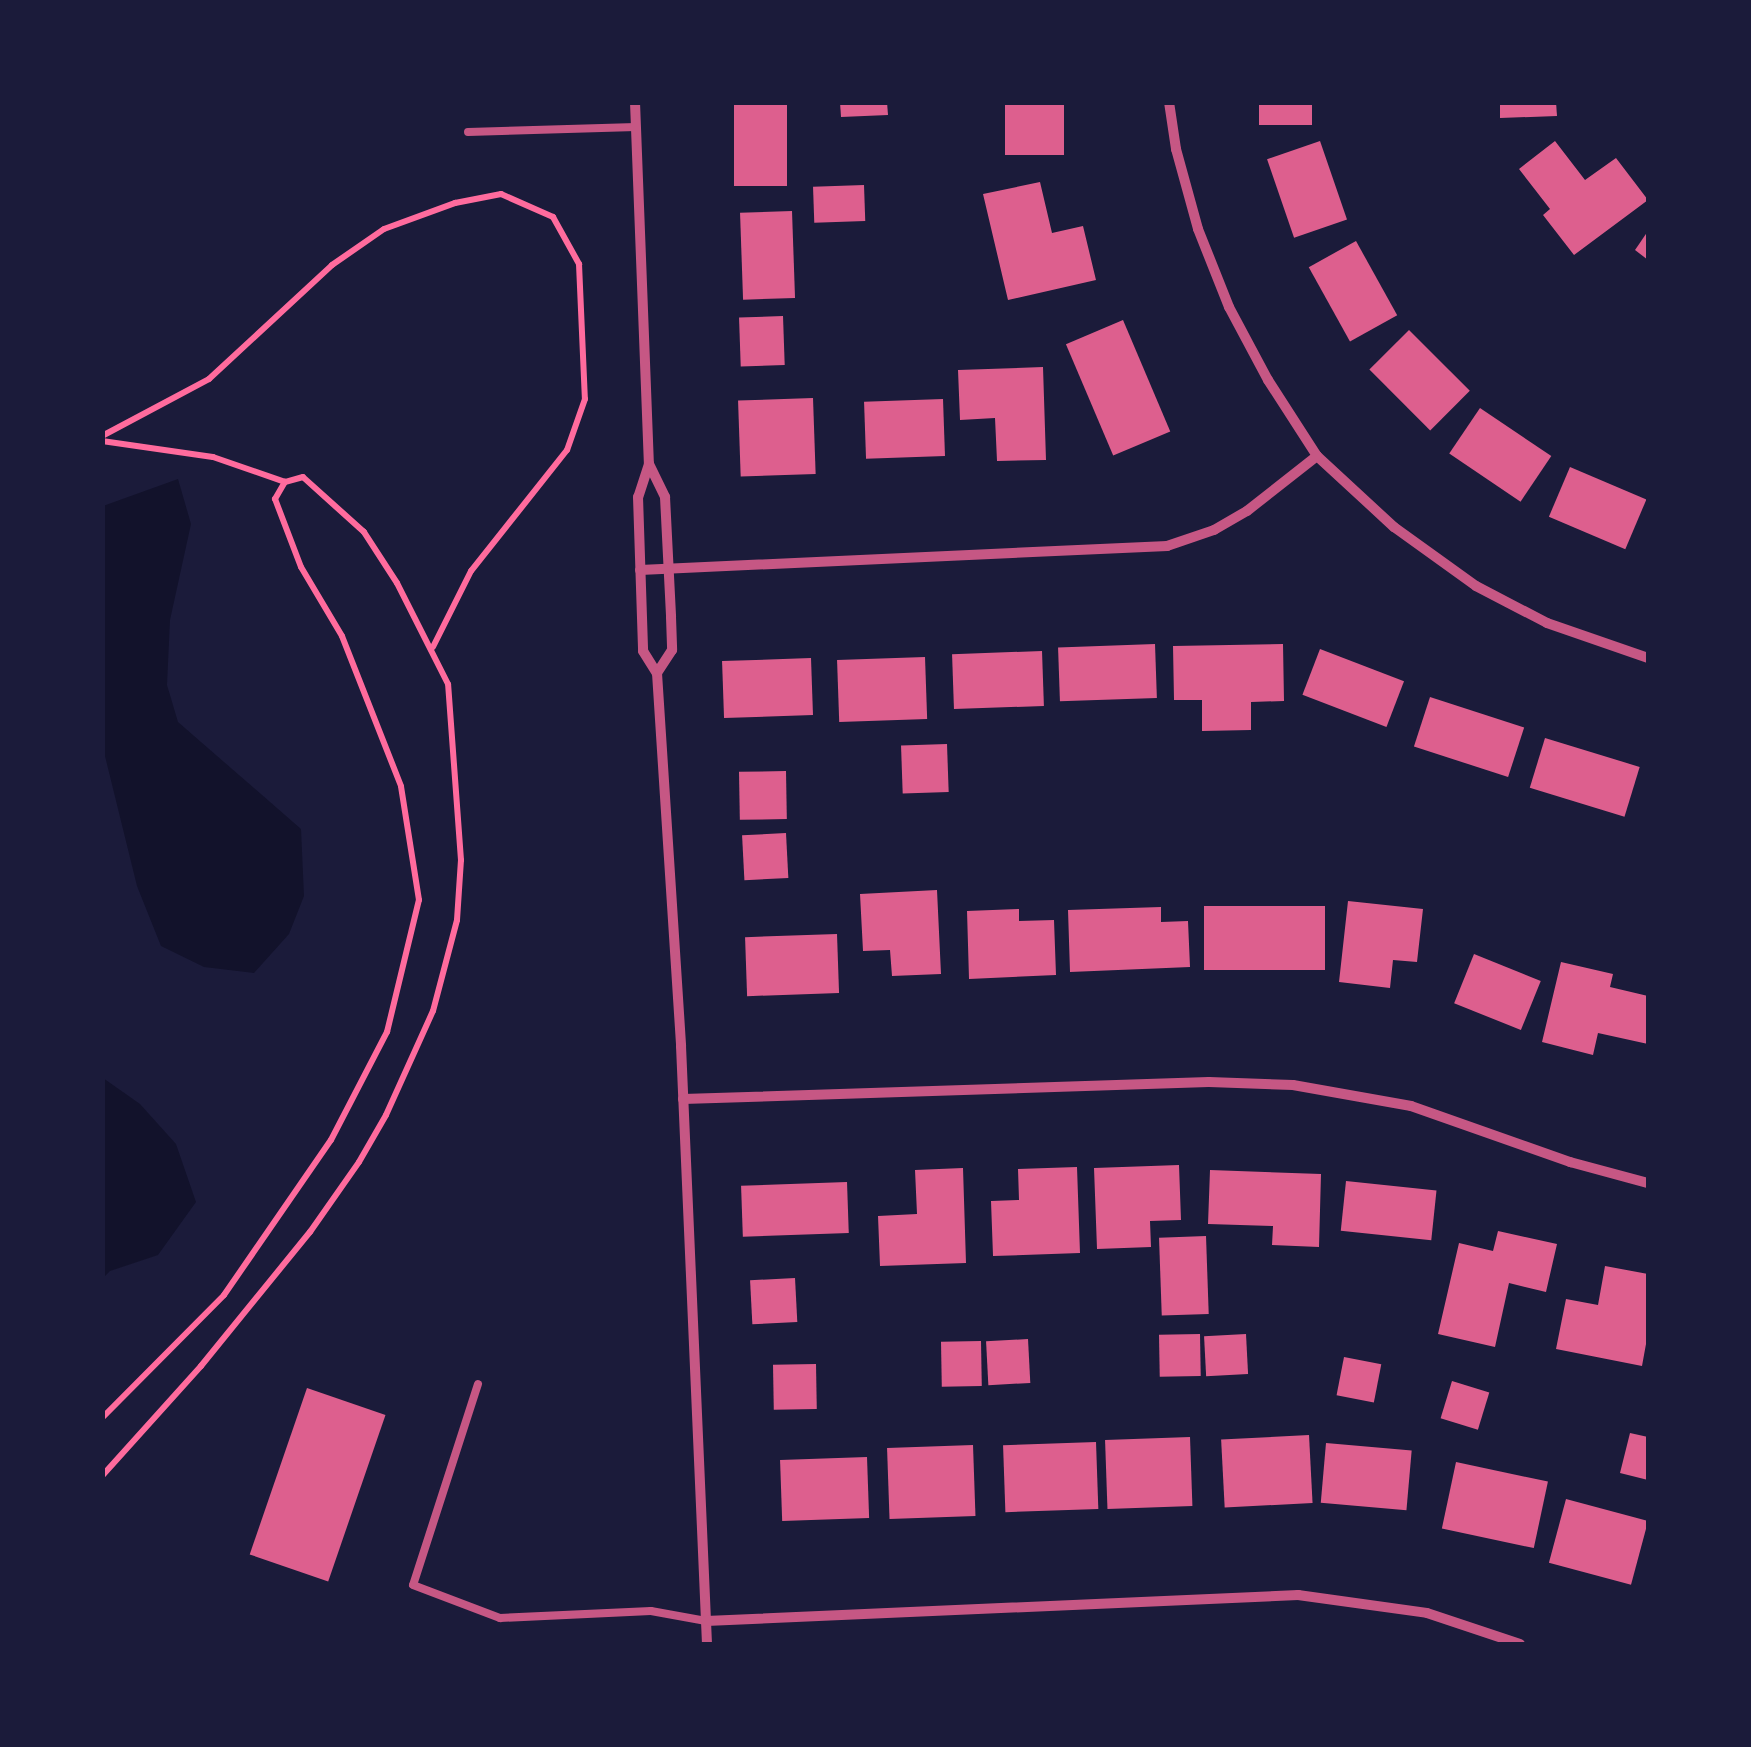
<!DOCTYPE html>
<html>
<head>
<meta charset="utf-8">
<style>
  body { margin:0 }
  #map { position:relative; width:1751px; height:1747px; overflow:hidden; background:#1b1b3a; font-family:Quicksand,sans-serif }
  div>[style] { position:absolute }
  .water>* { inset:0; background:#12122b }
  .building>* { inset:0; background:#dd5f8e; transform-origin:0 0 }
  .path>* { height:6px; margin:-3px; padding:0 3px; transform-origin:3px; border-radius:3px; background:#ff6b9d }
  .service>* { height:8px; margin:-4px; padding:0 4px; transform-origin:4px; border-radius:4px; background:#c65784 }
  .minor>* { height:10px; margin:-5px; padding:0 5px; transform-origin:5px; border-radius:5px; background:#c65784 }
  span { translate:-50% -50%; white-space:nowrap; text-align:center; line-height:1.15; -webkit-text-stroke:9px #1b1b3a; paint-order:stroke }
  .frame { position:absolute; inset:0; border:105px solid #1b1b3a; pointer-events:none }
</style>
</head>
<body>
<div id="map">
  <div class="water">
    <div style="clip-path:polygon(178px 479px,191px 524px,170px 620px,167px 685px,178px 722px,301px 829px,304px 896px,289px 934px,254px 973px,204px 967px,161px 946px,137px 886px,103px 748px,103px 506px)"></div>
    <div style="clip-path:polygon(103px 1078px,140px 1104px,176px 1144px,196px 1202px,158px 1255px,110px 1271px,103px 1278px)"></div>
  </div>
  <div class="building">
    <div style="left:734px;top:102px;width:53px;height:84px"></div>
    <div style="clip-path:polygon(840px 102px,887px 102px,888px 115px,841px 117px)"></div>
    <div style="left:1005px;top:102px;width:59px;height:53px"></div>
    <div style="left:1259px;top:102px;width:53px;height:23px"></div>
    <div style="clip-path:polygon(1500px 102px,1556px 102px,1557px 116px,1500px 118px)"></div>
    <div style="left:1320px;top:141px;width:83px;height:56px;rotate:71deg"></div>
    <div style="clip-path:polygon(1555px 141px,1585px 180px,1616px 158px,1648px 200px,1574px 255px,1543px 215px,1550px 209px,1519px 169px)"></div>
    <div style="clip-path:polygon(1040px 182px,1052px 233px,1083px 226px,1096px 280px,1008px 300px,983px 194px)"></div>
    <div style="left:864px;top:185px;width:36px;height:51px;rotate:88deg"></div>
    <div style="left:792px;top:211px;width:87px;height:52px;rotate:88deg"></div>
    <div style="clip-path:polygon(1648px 231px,1648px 260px,1635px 250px)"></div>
    <div style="left:1356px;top:241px;width:85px;height:54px;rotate:61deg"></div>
    <div style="left:783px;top:316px;width:49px;height:44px;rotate:88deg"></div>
    <div style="left:1123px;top:320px;width:121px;height:62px;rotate:67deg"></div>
    <div style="left:1409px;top:330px;width:86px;height:56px;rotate:45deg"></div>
    <div style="clip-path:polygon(1043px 367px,1046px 460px,997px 461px,995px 418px,960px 420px,958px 370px)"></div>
    <div style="left:813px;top:398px;width:76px;height:75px;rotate:88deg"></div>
    <div style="left:943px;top:399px;width:57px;height:79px;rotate:88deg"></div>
    <div style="left:1480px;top:408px;width:86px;height:55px;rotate:34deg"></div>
    <div style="left:1570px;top:467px;width:83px;height:54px;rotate:23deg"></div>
    <div style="left:1155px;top:644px;width:54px;height:97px;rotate:88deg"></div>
    <div style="clip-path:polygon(1283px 644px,1284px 701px,1251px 702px,1251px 730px,1202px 731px,1202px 700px,1174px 700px,1173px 646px)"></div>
    <div style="left:1320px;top:649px;width:90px;height:49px;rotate:21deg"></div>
    <div style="left:1042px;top:651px;width:55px;height:90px;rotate:88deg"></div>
    <div style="left:925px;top:657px;width:62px;height:88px;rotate:88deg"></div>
    <div style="left:811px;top:658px;width:57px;height:89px;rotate:88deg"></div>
    <div style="left:1430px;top:697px;width:99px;height:52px;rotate:18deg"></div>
    <div style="left:1545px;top:738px;width:99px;height:52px;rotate:17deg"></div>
    <div style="left:947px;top:744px;width:48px;height:46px;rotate:88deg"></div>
    <div style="left:786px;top:771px;width:48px;height:47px;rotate:89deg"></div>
    <div style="left:786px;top:833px;width:45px;height:44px;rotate:87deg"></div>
    <div style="clip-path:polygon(937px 890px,941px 974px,892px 976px,890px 950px,863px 951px,860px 894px)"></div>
    <div style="clip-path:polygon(1348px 901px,1423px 909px,1417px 962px,1393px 960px,1390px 988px,1339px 982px)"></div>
    <div style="left:1204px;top:906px;width:121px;height:64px"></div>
    <div style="clip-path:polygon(1161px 907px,1161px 922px,1188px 921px,1190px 967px,1070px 972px,1068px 910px)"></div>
    <div style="clip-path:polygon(1019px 909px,1019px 921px,1054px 920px,1056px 975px,969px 979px,967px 911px)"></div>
    <div style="left:837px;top:934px;width:59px;height:92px;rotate:88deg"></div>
    <div style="left:1474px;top:954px;width:72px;height:53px;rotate:22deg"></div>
    <div style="clip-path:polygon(1561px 962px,1613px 974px,1610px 987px,1648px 996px,1648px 1044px,1598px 1033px,1593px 1055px,1542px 1042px)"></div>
    <div style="clip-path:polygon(1179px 1165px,1181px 1220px,1150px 1221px,1151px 1247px,1097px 1249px,1094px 1168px)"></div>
    <div style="clip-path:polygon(1077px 1167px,1080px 1253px,993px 1256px,991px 1201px,1019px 1200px,1018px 1169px)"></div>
    <div style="clip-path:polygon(963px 1168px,966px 1263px,880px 1266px,878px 1216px,917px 1214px,915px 1170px)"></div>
    <div style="clip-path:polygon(1210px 1170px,1321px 1174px,1319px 1247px,1272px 1245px,1273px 1226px,1208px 1224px)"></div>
    <div style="left:1346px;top:1181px;width:91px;height:50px;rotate:6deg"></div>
    <div style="left:847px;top:1182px;width:51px;height:106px;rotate:88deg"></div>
    <div style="clip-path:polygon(1498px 1231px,1557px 1244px,1546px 1292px,1509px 1283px,1495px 1347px,1438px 1334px,1459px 1243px,1493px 1251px)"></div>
    <div style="left:1206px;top:1236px;width:78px;height:47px;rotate:88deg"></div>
    <div style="clip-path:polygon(1605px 1266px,1648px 1274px,1648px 1333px,1642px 1366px,1556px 1349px,1566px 1299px,1598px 1305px)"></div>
    <div style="left:795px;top:1278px;width:44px;height:45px;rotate:87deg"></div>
    <div style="left:1200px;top:1334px;width:42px;height:41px;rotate:89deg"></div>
    <div style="left:1246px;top:1334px;width:40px;height:42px;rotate:87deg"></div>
    <div style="left:1028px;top:1339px;width:44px;height:42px;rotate:87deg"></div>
    <div style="left:981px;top:1341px;width:45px;height:40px;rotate:89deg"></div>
    <div style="left:1344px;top:1357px;width:38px;height:39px;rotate:11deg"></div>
    <div style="left:816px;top:1364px;width:45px;height:43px;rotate:89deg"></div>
    <div style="left:1452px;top:1381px;width:39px;height:39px;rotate:17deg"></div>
    <div style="left:307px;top:1388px;width:83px;height:176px;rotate:19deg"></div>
    <div style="clip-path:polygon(1630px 1433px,1648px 1437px,1648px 1480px,1620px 1473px)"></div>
    <div style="left:1309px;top:1435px;width:68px;height:88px;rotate:87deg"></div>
    <div style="left:1190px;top:1437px;width:69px;height:85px;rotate:88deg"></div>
    <div style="left:1096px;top:1442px;width:67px;height:93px;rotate:88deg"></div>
    <div style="left:1326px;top:1443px;width:86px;height:60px;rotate:5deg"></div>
    <div style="left:973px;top:1445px;width:71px;height:86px;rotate:88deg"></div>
    <div style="left:867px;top:1457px;width:61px;height:87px;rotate:88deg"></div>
    <div style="left:1456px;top:1462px;width:94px;height:68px;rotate:12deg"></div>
    <div style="left:1566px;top:1499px;width:85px;height:66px;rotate:15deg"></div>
  </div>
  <div class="path">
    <div style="left:102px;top:436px;width:121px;rotate:-28deg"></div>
    <div style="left:209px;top:379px;width:168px;rotate:-42.8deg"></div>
    <div style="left:332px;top:265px;width:63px;rotate:-34.7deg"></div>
    <div style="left:384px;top:229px;width:76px;rotate:-20.1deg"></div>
    <div style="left:455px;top:203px;width:47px;rotate:-11.1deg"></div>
    <div style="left:501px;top:194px;width:57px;rotate:23.9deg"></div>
    <div style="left:553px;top:217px;width:54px;rotate:61deg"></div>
    <div style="left:579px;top:264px;width:135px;rotate:87.5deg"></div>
    <div style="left:585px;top:399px;width:54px;rotate:109.4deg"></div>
    <div style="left:567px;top:450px;width:154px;rotate:128.4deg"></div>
    <div style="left:471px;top:571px;width:85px;rotate:116.6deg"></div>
    <div style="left:102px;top:441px;width:112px;rotate:8.2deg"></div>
    <div style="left:213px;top:457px;width:76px;rotate:19.1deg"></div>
    <div style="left:102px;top:1418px;width:173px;rotate:-45.2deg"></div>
    <div style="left:224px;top:1295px;width:188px;rotate:-55.4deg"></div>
    <div style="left:331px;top:1140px;width:122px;rotate:-62.6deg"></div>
    <div style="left:387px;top:1032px;width:136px;rotate:-76.4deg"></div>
    <div style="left:419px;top:900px;width:115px;rotate:-99deg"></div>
    <div style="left:401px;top:786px;width:161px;rotate:-111.5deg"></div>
    <div style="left:342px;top:636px;width:80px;rotate:-120.7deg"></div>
    <div style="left:301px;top:567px;width:73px;rotate:-110.9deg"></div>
    <div style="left:275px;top:499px;width:20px;rotate:-60deg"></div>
    <div style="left:102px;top:1476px;width:148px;rotate:-48deg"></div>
    <div style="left:201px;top:1366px;width:173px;rotate:-50.9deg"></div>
    <div style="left:310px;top:1232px;width:85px;rotate:-55deg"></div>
    <div style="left:359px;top:1162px;width:54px;rotate:-60.1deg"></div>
    <div style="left:386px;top:1115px;width:114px;rotate:-65.7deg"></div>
    <div style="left:433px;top:1011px;width:94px;rotate:-75.2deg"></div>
    <div style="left:457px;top:920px;width:60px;rotate:-86.2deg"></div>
    <div style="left:461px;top:860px;width:176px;rotate:-94.2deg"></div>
    <div style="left:448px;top:684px;width:113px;rotate:-116.8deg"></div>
    <div style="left:397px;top:583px;width:61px;rotate:-122.9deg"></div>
    <div style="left:364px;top:532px;width:82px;rotate:-138deg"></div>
    <div style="left:303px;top:477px;width:19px;rotate:164deg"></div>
  </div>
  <div class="service">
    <div style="left:468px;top:132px;width:168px;rotate:-1.7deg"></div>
    <div style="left:478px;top:1384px;width:211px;rotate:107.9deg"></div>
    <div style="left:413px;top:1585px;width:93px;rotate:20.8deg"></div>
    <div style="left:500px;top:1618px;width:151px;rotate:-2.7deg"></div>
    <div style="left:651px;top:1611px;width:56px;rotate:10.3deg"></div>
  </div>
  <div class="minor">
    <div style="left:635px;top:102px;width:362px;rotate:87.8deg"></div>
    <div style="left:649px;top:464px;width:35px;rotate:108deg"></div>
    <div style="left:638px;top:497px;width:154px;rotate:88.1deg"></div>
    <div style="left:643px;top:651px;width:26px;rotate:58deg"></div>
    <div style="left:657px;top:673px;width:374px;rotate:86.3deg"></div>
    <div style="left:681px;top:1046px;width:599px;rotate:87.51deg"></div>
    <div style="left:1169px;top:102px;width:48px;rotate:81.5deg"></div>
    <div style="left:1176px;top:149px;width:83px;rotate:74.6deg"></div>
    <div style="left:1198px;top:229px;width:84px;rotate:68.3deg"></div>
    <div style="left:1229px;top:307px;width:83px;rotate:61.9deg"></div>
    <div style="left:1268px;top:380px;width:90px;rotate:57.2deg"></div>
    <div style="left:1317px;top:456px;width:105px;rotate:42.7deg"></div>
    <div style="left:1394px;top:527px;width:101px;rotate:35.7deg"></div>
    <div style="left:1476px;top:586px;width:80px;rotate:27.5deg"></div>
    <div style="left:1547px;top:623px;width:107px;rotate:19.1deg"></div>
    <div style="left:649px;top:464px;width:37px;rotate:64deg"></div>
    <div style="left:665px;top:497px;width:120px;rotate:87.1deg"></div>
    <div style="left:671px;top:617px;width:33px;rotate:88deg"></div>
    <div style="left:672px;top:650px;width:27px;rotate:123deg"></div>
    <div style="left:640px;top:570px;width:528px;rotate:-2.61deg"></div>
    <div style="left:1167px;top:546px;width:50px;rotate:-18.8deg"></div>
    <div style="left:1214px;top:530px;width:38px;rotate:-30deg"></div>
    <div style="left:1247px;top:511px;width:89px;rotate:-38.2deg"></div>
    <div style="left:683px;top:1099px;width:526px;rotate:-1.85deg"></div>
    <div style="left:1209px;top:1082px;width:84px;rotate:2deg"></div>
    <div style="left:1293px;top:1085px;width:120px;rotate:10.1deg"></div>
    <div style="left:1411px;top:1106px;width:169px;rotate:19.4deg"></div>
    <div style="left:1570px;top:1162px;width:81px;rotate:15.1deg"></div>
    <div style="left:706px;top:1621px;width:593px;rotate:-2.51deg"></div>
    <div style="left:1298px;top:1595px;width:130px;rotate:7.9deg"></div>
    <div style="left:1427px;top:1613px;width:98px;rotate:18.4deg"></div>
  </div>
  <div class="frame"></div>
</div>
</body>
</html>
